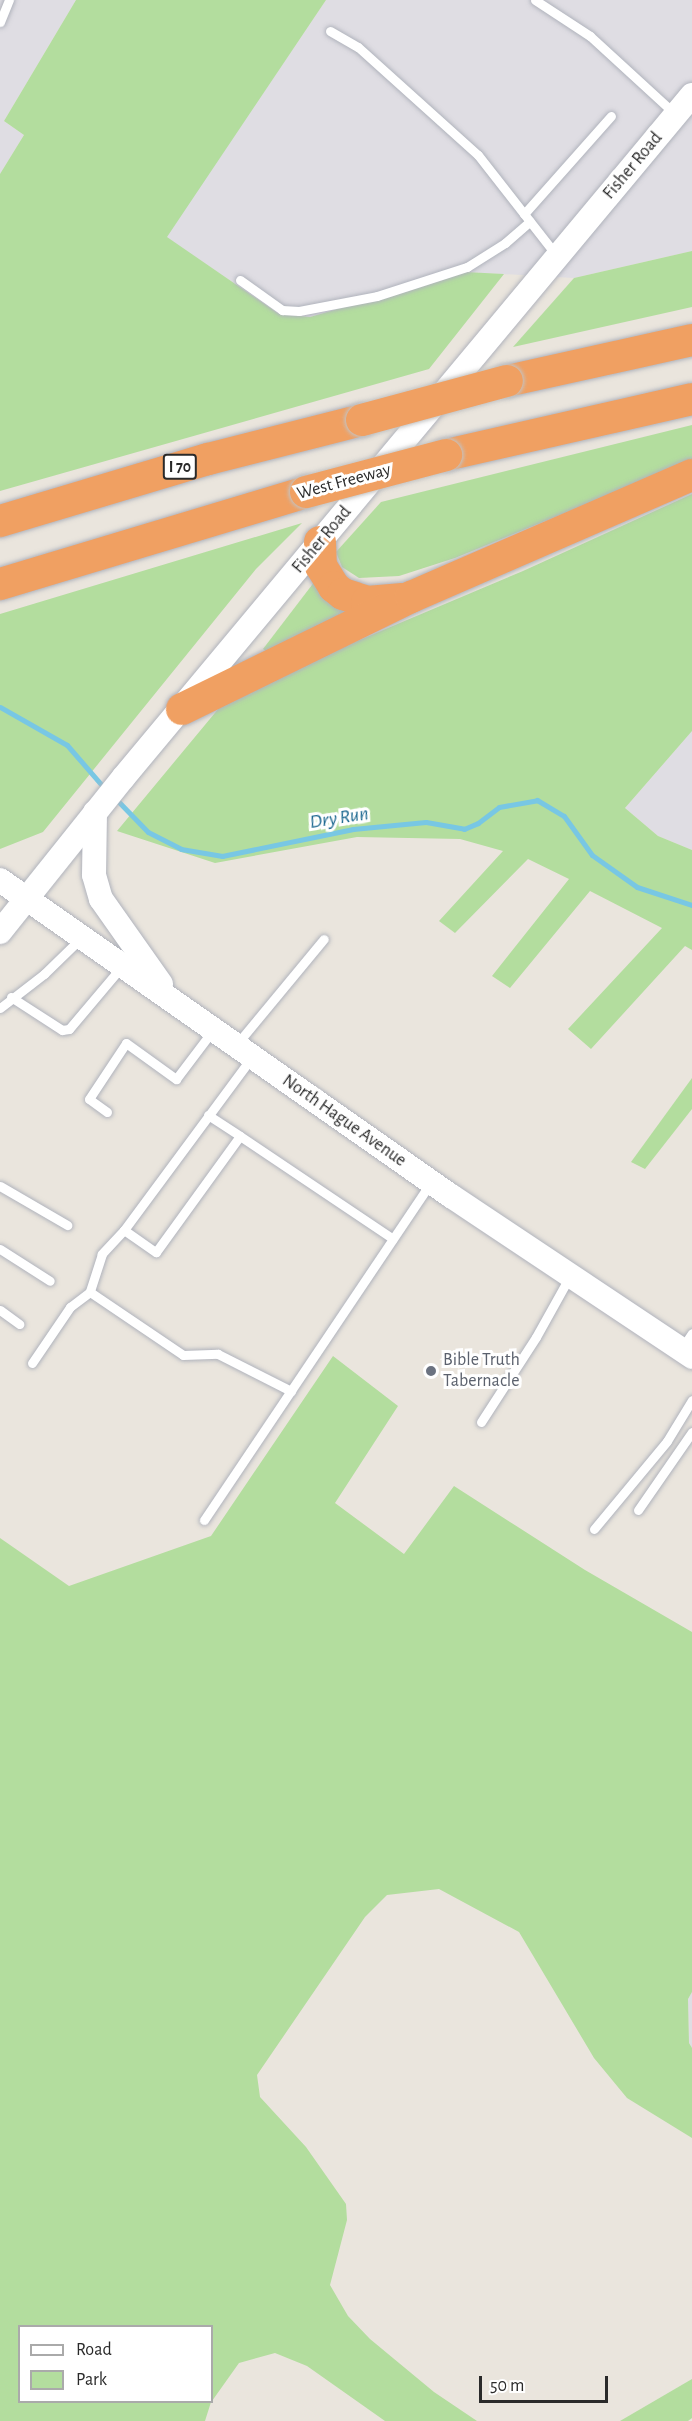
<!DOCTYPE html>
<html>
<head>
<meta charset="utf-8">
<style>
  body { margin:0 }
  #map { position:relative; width:692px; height:2421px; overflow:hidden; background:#eae5dd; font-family:"Alegreya Sans",sans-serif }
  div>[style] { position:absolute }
  .industrial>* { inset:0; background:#dfdde3 }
  .green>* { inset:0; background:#b3dd9e }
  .stream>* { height:5px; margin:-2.5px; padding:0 2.5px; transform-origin:2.5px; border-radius:2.5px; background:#78c7e4 }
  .roads { filter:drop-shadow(0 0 2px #b0b3bc) drop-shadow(0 0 2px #b0b3bc) }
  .lane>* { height:9px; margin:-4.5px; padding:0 4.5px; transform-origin:4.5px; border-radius:4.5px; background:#fff }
  .secondary>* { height:24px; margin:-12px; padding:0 12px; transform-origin:12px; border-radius:12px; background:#fff }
  .highway>* { height:32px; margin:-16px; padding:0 16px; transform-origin:16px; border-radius:16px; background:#f0a062 }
  .bridges { filter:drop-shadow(0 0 2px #c3c3c3) drop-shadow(0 0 2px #c3c3c3) }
  .highway-bridge>* { height:32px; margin:-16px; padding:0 16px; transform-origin:16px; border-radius:16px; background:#f0a062 }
  .dots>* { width:16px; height:16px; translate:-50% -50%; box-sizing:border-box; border:3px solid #fff; border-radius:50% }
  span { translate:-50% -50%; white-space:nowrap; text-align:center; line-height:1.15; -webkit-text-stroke:6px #fff; paint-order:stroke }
  .shield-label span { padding:2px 4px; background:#fff; border:2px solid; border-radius:4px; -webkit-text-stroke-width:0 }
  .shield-label { font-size:16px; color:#2a2a2a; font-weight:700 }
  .street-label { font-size:18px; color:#2a2a2a }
  .worship-label { font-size:18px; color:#5b616d }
  .left { translate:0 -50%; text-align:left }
  .water-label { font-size:20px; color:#19668e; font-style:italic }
  .legend { position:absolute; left:18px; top:2325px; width:195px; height:78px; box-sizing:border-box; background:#fff; border:2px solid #aaa; margin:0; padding:8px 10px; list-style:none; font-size:18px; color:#2a2a2a }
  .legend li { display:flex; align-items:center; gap:12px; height:30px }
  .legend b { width:30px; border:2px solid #aaa }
  .scale { position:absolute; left:479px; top:2376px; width:129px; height:27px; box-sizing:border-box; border:3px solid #2a2a2a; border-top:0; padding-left:8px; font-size:18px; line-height:21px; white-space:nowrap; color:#2a2a2a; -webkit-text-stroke:4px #fff; paint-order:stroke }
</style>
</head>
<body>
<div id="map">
  <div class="industrial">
    <div style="clip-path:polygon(0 0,76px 0,4px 121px,24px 135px,0 174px)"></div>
    <div style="clip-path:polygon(326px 0,692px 0,692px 251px,574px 278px,465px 272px,310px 317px,279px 314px,166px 237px)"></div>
    <div style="clip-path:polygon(692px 731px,692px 850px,658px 836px,625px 808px)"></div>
    <div style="clip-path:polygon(692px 1992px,692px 2048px,689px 2043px,688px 1999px)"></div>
  </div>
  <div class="green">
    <div style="clip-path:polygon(76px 0,326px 0,167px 237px,279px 314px,310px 317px,465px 272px,504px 274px,429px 369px,0 491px,0 174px,24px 135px,4px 121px)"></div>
    <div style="clip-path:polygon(692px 251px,692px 307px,513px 347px,574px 278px)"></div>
    <div style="clip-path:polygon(692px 425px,692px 461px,455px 558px,399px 576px,359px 578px,342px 567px,336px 552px,381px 502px)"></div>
    <div style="clip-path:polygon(692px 494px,692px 731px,625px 808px,658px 836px,692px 850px,692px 950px,685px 946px,591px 1049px,568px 1029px,662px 928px,590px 891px,510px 988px,492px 976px,569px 879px,528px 859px,455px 933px,439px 921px,503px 851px,460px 839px,357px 837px,215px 863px,117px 831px,219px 708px,279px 674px,523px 571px)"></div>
    <div style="clip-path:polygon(302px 523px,256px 569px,43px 832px,0 849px,0 614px)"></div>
    <div style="clip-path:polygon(315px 581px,360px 612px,270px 654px,263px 649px)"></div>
    <div style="clip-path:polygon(692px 1078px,692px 1109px,645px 1169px,631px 1162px)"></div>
    <div style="clip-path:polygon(333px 1356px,398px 1406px,335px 1503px,404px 1554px,454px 1486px,585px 1570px,692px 1632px,692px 1992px,688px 1999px,689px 2043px,692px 2048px,692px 2138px,627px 2098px,594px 2058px,519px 1932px,439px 1889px,387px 1895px,365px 1917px,257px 2075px,260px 2097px,306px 2147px,346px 2204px,347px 2220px,330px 2285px,348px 2316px,370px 2339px,434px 2392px,477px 2421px,385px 2421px,307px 2366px,275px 2353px,239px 2363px,212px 2401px,212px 2326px,20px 2326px,20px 2402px,211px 2402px,205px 2421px,0 2421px,0 1538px,69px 1586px,211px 1536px)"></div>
    <div style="clip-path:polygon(692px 2379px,692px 2418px,688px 2421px,620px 2421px)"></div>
  </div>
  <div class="stream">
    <div style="left:0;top:707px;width:77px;rotate:29.6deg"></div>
    <div style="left:67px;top:745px;width:60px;rotate:49.1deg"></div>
    <div style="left:115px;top:798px;width:47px;rotate:45.9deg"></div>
    <div style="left:148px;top:832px;width:37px;rotate:27deg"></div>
    <div style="left:181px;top:849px;width:42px;rotate:9.7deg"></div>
    <div style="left:222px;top:856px;width:134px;rotate:-11.6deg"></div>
    <div style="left:353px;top:829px;width:73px;rotate:-5.5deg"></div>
    <div style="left:426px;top:822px;width:39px;rotate:10deg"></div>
    <div style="left:464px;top:829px;width:15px;rotate:-23deg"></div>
    <div style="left:478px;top:823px;width:26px;rotate:-37deg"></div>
    <div style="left:499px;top:807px;width:39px;rotate:-10deg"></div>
    <div style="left:537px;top:800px;width:31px;rotate:31deg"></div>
    <div style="left:564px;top:816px;width:48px;rotate:54.3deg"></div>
    <div style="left:592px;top:855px;width:55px;rotate:35.4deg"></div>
    <div style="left:637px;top:887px;width:58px;rotate:18.1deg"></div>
  </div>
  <div class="roads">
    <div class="lane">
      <div style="left:535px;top:0;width:66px;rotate:33.2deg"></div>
      <div style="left:590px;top:36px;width:115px;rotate:42.5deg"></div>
      <div style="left:0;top:22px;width:24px;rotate:-68deg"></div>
      <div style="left:330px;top:31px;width:32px;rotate:30deg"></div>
      <div style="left:358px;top:47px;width:161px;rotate:42deg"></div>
      <div style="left:478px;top:155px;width:127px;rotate:52deg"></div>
      <div style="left:524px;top:214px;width:131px;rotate:-48.4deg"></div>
      <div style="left:240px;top:280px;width:52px;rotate:35.5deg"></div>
      <div style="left:282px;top:310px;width:17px;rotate:3deg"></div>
      <div style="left:299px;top:311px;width:79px;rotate:-10.9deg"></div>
      <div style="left:377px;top:296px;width:95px;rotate:-17.9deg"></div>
      <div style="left:467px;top:267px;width:45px;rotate:-32.3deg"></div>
      <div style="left:505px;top:243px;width:33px;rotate:-41deg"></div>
      <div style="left:11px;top:997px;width:61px;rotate:32.9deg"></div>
      <div style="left:62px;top:1030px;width:7px;rotate:-8deg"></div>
      <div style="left:69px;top:1029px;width:82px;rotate:-49.9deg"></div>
      <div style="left:0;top:1008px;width:56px;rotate:-37.7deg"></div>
      <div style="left:44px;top:974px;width:53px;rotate:-44.2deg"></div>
      <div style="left:237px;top:1044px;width:136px;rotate:-50.4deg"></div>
      <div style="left:252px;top:1057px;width:215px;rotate:126.5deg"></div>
      <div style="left:124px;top:1230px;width:33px;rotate:133deg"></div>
      <div style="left:102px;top:1254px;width:40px;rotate:108deg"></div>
      <div style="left:90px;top:1292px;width:112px;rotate:34.1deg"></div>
      <div style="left:183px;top:1355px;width:35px;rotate:-2deg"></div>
      <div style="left:218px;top:1354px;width:82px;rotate:26.9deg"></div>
      <div style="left:107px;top:1112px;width:22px;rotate:-144deg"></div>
      <div style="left:89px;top:1099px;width:67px;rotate:-56.5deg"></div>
      <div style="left:126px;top:1043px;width:62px;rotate:35.8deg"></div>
      <div style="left:176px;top:1079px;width:61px;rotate:-52.9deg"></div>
      <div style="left:208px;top:1115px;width:38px;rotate:33deg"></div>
      <div style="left:0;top:1186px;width:78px;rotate:30.2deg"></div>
      <div style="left:124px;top:1230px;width:39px;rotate:35deg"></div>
      <div style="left:156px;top:1252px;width:143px;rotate:-54.1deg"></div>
      <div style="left:240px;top:1136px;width:184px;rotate:33.9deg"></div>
      <div style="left:0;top:1249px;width:59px;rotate:32.6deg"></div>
      <div style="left:0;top:1310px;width:24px;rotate:36deg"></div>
      <div style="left:682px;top:1348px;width:18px;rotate:-56deg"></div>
      <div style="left:32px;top:1363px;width:68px;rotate:-55.8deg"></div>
      <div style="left:70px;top:1307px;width:25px;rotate:-37deg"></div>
      <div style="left:481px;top:1422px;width:101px;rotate:-57.1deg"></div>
      <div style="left:536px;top:1337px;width:70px;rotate:-60.9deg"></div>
      <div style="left:638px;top:1510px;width:95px;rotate:-55.3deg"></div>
      <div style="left:204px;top:1520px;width:407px;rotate:-56.1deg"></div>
      <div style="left:594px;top:1529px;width:114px;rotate:-50.3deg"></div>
      <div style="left:667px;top:1441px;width:48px;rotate:-58.6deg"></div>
    </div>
    <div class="secondary">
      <div style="left:95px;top:812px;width:63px;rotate:90.9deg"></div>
      <div style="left:94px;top:875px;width:25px;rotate:74deg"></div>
      <div style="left:101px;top:899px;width:104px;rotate:54.8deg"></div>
      <div style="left:0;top:880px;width:551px;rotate:35.02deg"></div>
      <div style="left:451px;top:1196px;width:290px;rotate:33.7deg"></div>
      <div style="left:0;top:932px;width:197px;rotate:-51.4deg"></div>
      <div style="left:123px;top:778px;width:889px;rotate:-50.2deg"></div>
    </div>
    <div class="highway">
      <div style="left:507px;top:381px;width:189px;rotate:-12.5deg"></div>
      <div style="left:446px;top:455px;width:252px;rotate:-12.8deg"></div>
      <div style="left:0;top:521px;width:217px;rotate:-16.6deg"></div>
      <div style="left:208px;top:459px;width:159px;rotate:-14.2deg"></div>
      <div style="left:320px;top:542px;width:24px;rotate:88deg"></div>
      <div style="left:321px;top:566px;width:25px;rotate:58deg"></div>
      <div style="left:334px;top:587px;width:11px;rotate:38deg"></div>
      <div style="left:343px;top:594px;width:25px;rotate:18deg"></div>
      <div style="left:367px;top:602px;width:33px;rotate:-5deg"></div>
      <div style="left:0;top:584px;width:320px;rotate:-16.7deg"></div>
      <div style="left:182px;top:709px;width:255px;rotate:-26.1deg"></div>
      <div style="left:411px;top:597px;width:306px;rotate:-23.5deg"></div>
    </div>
  </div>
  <div class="bridges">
    <div class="highway-bridge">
      <div style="left:362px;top:420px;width:150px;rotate:-15.1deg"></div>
      <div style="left:306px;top:492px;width:145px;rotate:-14.8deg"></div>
    </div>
  </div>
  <div class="dots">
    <div style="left:431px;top:1371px;background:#6b7280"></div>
  </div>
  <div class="shield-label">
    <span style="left:180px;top:467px">I 70</span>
  </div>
  <div class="street-label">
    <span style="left:633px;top:166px;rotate:-50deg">Fisher Road</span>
    <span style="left:344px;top:482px;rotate:-15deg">West Freeway</span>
    <span style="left:322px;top:540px;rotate:-50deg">Fisher Road</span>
    <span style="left:344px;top:1121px;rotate:35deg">North Hague Avenue</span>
  </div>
  <div class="worship-label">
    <span class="left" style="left:443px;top:1371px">Bible Truth<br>Tabernacle</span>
  </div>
  <div class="water-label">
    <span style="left:339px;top:818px;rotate:-9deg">Dry Run</span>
  </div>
  <ul class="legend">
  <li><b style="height:8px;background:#fff"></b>Road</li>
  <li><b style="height:16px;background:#b3dd9e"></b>Park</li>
  </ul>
  <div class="scale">50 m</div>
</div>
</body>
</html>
